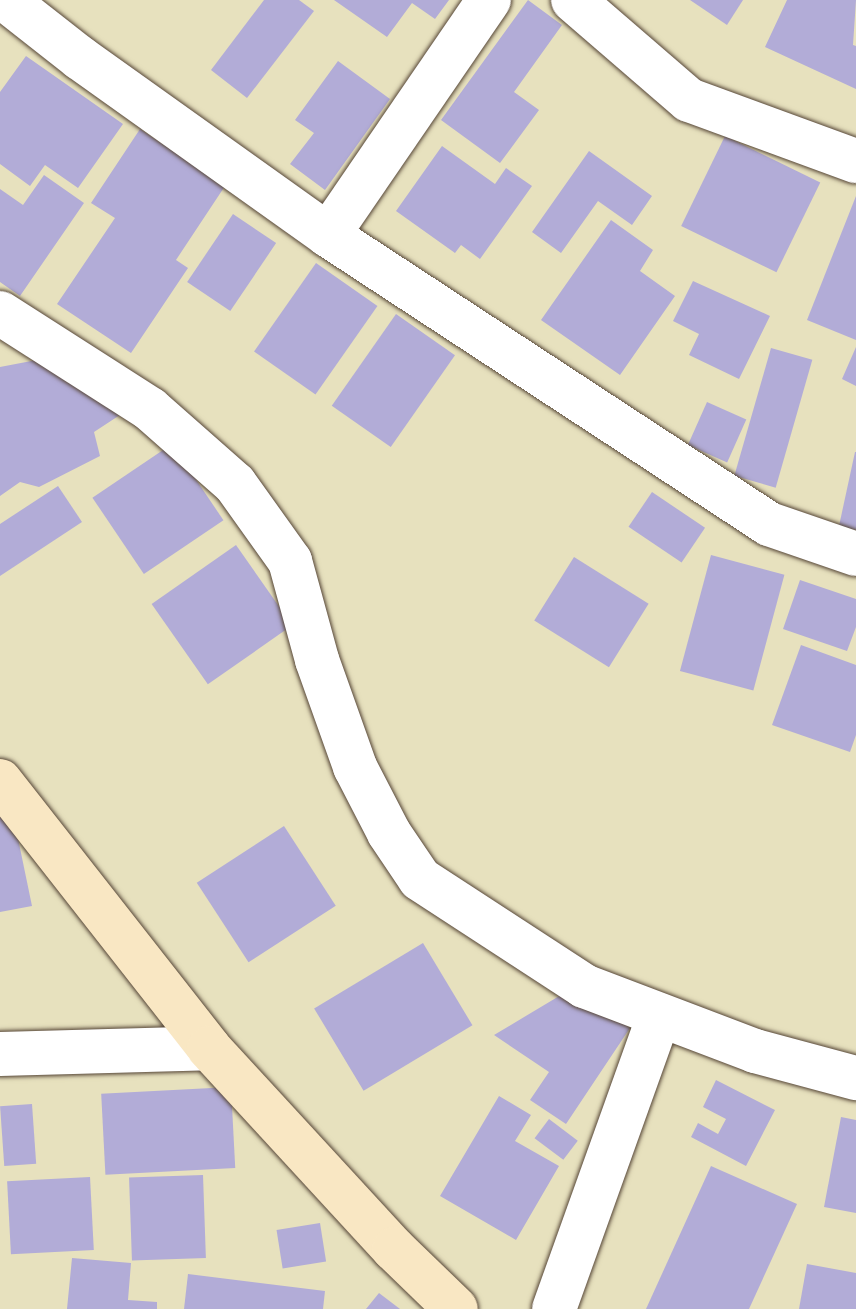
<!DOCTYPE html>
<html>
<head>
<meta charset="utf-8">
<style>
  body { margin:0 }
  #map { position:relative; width:856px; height:1309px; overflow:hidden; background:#e7e1be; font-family:"IM FELL French Canon",serif }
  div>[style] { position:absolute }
  .building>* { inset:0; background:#b2acd7; transform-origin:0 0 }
  .roads { filter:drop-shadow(0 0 2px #554536) drop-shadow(0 0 2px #554536) }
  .street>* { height:44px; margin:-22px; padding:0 22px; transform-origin:22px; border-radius:22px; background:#fff }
  .secondary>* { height:44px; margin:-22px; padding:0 22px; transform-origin:22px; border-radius:22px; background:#f9e7c3 }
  span { translate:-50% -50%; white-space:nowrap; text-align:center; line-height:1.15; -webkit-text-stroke:7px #f6f6f2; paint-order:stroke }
</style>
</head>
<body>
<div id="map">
  <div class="building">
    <div style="clip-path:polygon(264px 0,299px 0,314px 11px,247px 98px,211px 70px)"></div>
    <div style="clip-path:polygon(334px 0,449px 0,435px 19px,412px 3px,387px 37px)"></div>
    <div style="clip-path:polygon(528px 0,562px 25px,514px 92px,539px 110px,500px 163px,441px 120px)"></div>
    <div style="clip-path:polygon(690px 0,743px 0,727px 25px)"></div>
    <div style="clip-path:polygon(787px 0,856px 0,853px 45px,856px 46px,856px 89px,765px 47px)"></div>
    <div style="clip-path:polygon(26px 56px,123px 124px,78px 188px,45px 165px,30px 186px,0 164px,0 92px)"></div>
    <div style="clip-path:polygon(338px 61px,390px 99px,325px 190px,290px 164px,314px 133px,295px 120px)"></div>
    <div style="clip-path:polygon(140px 129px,225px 186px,176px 260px,188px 268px,131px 353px,57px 304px,115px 218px,91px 203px)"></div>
    <div style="left:725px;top:136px;width:106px;height:100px;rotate:26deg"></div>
    <div style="clip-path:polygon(442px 146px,495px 184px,506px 168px,532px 186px,480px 259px,461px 245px,455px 253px,396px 211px)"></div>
    <div style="clip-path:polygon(589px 151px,652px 196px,632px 225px,598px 201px,561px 253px,532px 232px)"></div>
    <div style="clip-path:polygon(44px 175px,84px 203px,20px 296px,0 282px,0 189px,23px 205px)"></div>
    <div style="clip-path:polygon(856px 196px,856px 340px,807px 320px)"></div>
    <div style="left:233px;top:214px;width:52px;height:82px;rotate:34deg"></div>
    <div style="clip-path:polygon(611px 220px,653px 250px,640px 271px,675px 296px,620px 375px,541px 320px)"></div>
    <div style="left:316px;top:263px;width:75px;height:108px;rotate:35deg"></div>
    <div style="clip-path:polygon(693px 281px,770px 316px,739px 379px,689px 355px,699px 334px,673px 321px)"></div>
    <div style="left:396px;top:314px;width:72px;height:112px;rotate:35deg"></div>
    <div style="clip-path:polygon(856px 347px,856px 386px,842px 379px)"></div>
    <div style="left:771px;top:348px;width:43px;height:133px;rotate:16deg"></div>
    <div style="clip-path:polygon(47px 358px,123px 413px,94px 432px,100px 456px,39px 487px,20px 482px,0 496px,0 367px)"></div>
    <div style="left:707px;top:402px;width:43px;height:47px;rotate:24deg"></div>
    <div style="left:172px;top:444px;width:92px;height:96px;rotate:56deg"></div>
    <div style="clip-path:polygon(855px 452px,856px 452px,856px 530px,839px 526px)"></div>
    <div style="clip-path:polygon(58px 486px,82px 522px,0 576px,0 524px)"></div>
    <div style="left:652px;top:492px;width:64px;height:42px;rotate:34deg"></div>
    <div style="left:236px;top:545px;width:98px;height:103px;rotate:55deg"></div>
    <div style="left:711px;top:555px;width:76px;height:120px;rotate:15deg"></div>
    <div style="left:574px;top:557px;width:88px;height:75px;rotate:32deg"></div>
    <div style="clip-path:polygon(800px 580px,856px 599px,856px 627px,847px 651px,783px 629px)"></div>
    <div style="clip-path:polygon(801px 645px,856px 665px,856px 735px,850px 752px,772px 725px)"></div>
    <div style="clip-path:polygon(10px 800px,32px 906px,0 912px,0 802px)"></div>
    <div style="left:284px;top:826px;width:95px;height:104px;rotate:57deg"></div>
    <div style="left:423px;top:943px;width:96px;height:127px;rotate:59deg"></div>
    <div style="clip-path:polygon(571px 989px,630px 1028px,566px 1124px,530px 1100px,549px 1072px,494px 1035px)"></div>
    <div style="clip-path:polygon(716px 1080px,775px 1110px,746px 1166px,691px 1137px,698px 1123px,718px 1134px,726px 1119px,703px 1107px)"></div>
    <div style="left:231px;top:1087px;width:81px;height:130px;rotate:87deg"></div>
    <div style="clip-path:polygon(499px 1096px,531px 1115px,515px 1141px,559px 1166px,516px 1240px,440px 1196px)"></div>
    <div style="left:32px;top:1104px;width:60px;height:32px;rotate:86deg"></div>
    <div style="clip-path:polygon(841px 1117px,856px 1120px,856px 1213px,824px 1207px)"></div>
    <div style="left:549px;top:1119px;width:36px;height:24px;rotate:37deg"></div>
    <div style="clip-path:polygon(711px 1166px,797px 1204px,749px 1309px,646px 1309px)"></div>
    <div style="left:203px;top:1175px;width:83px;height:74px;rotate:88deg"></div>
    <div style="left:90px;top:1177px;width:73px;height:83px;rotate:87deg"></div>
    <div style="left:320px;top:1223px;width:39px;height:44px;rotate:81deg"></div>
    <div style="clip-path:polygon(72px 1258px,131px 1263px,128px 1300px,157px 1302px,157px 1309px,67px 1309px)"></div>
    <div style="clip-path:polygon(807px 1264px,856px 1273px,856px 1309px,799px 1309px)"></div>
    <div style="clip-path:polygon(188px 1274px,325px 1291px,323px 1309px,184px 1309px)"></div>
    <div style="clip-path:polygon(379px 1293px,400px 1309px,366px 1309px)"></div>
  </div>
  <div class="roads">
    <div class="street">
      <div style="left:6px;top:0;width:94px;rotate:38.1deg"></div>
      <div style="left:80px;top:58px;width:305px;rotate:35.5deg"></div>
      <div style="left:328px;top:235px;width:527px;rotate:33.24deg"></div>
      <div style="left:769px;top:524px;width:92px;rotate:19deg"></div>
      <div style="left:573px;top:0;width:153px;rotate:40.8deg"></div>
      <div style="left:689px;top:100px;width:178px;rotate:20.1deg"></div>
      <div style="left:328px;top:235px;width:285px;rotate:-55.6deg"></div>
      <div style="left:0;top:313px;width:178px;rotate:32.6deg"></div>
      <div style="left:150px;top:409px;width:113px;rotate:41.4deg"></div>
      <div style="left:235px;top:484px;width:95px;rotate:54.5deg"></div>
      <div style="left:290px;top:561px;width:103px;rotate:74.7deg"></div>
      <div style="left:317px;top:660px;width:114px;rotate:70.4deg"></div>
      <div style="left:355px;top:767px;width:74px;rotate:62.7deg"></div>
      <div style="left:389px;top:833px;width:55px;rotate:56deg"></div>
      <div style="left:420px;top:879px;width:196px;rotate:33.1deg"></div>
      <div style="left:584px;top:986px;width:183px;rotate:20.8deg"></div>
      <div style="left:755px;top:1051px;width:105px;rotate:15deg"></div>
      <div style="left:0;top:1054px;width:209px;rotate:-1.6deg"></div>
      <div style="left:554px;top:1309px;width:312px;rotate:-70.3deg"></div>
    </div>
    <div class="secondary">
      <div style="left:0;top:781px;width:339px;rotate:51.9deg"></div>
      <div style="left:209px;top:1048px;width:273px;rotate:47.4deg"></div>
      <div style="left:394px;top:1249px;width:86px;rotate:44.1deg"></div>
    </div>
  </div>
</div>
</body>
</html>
